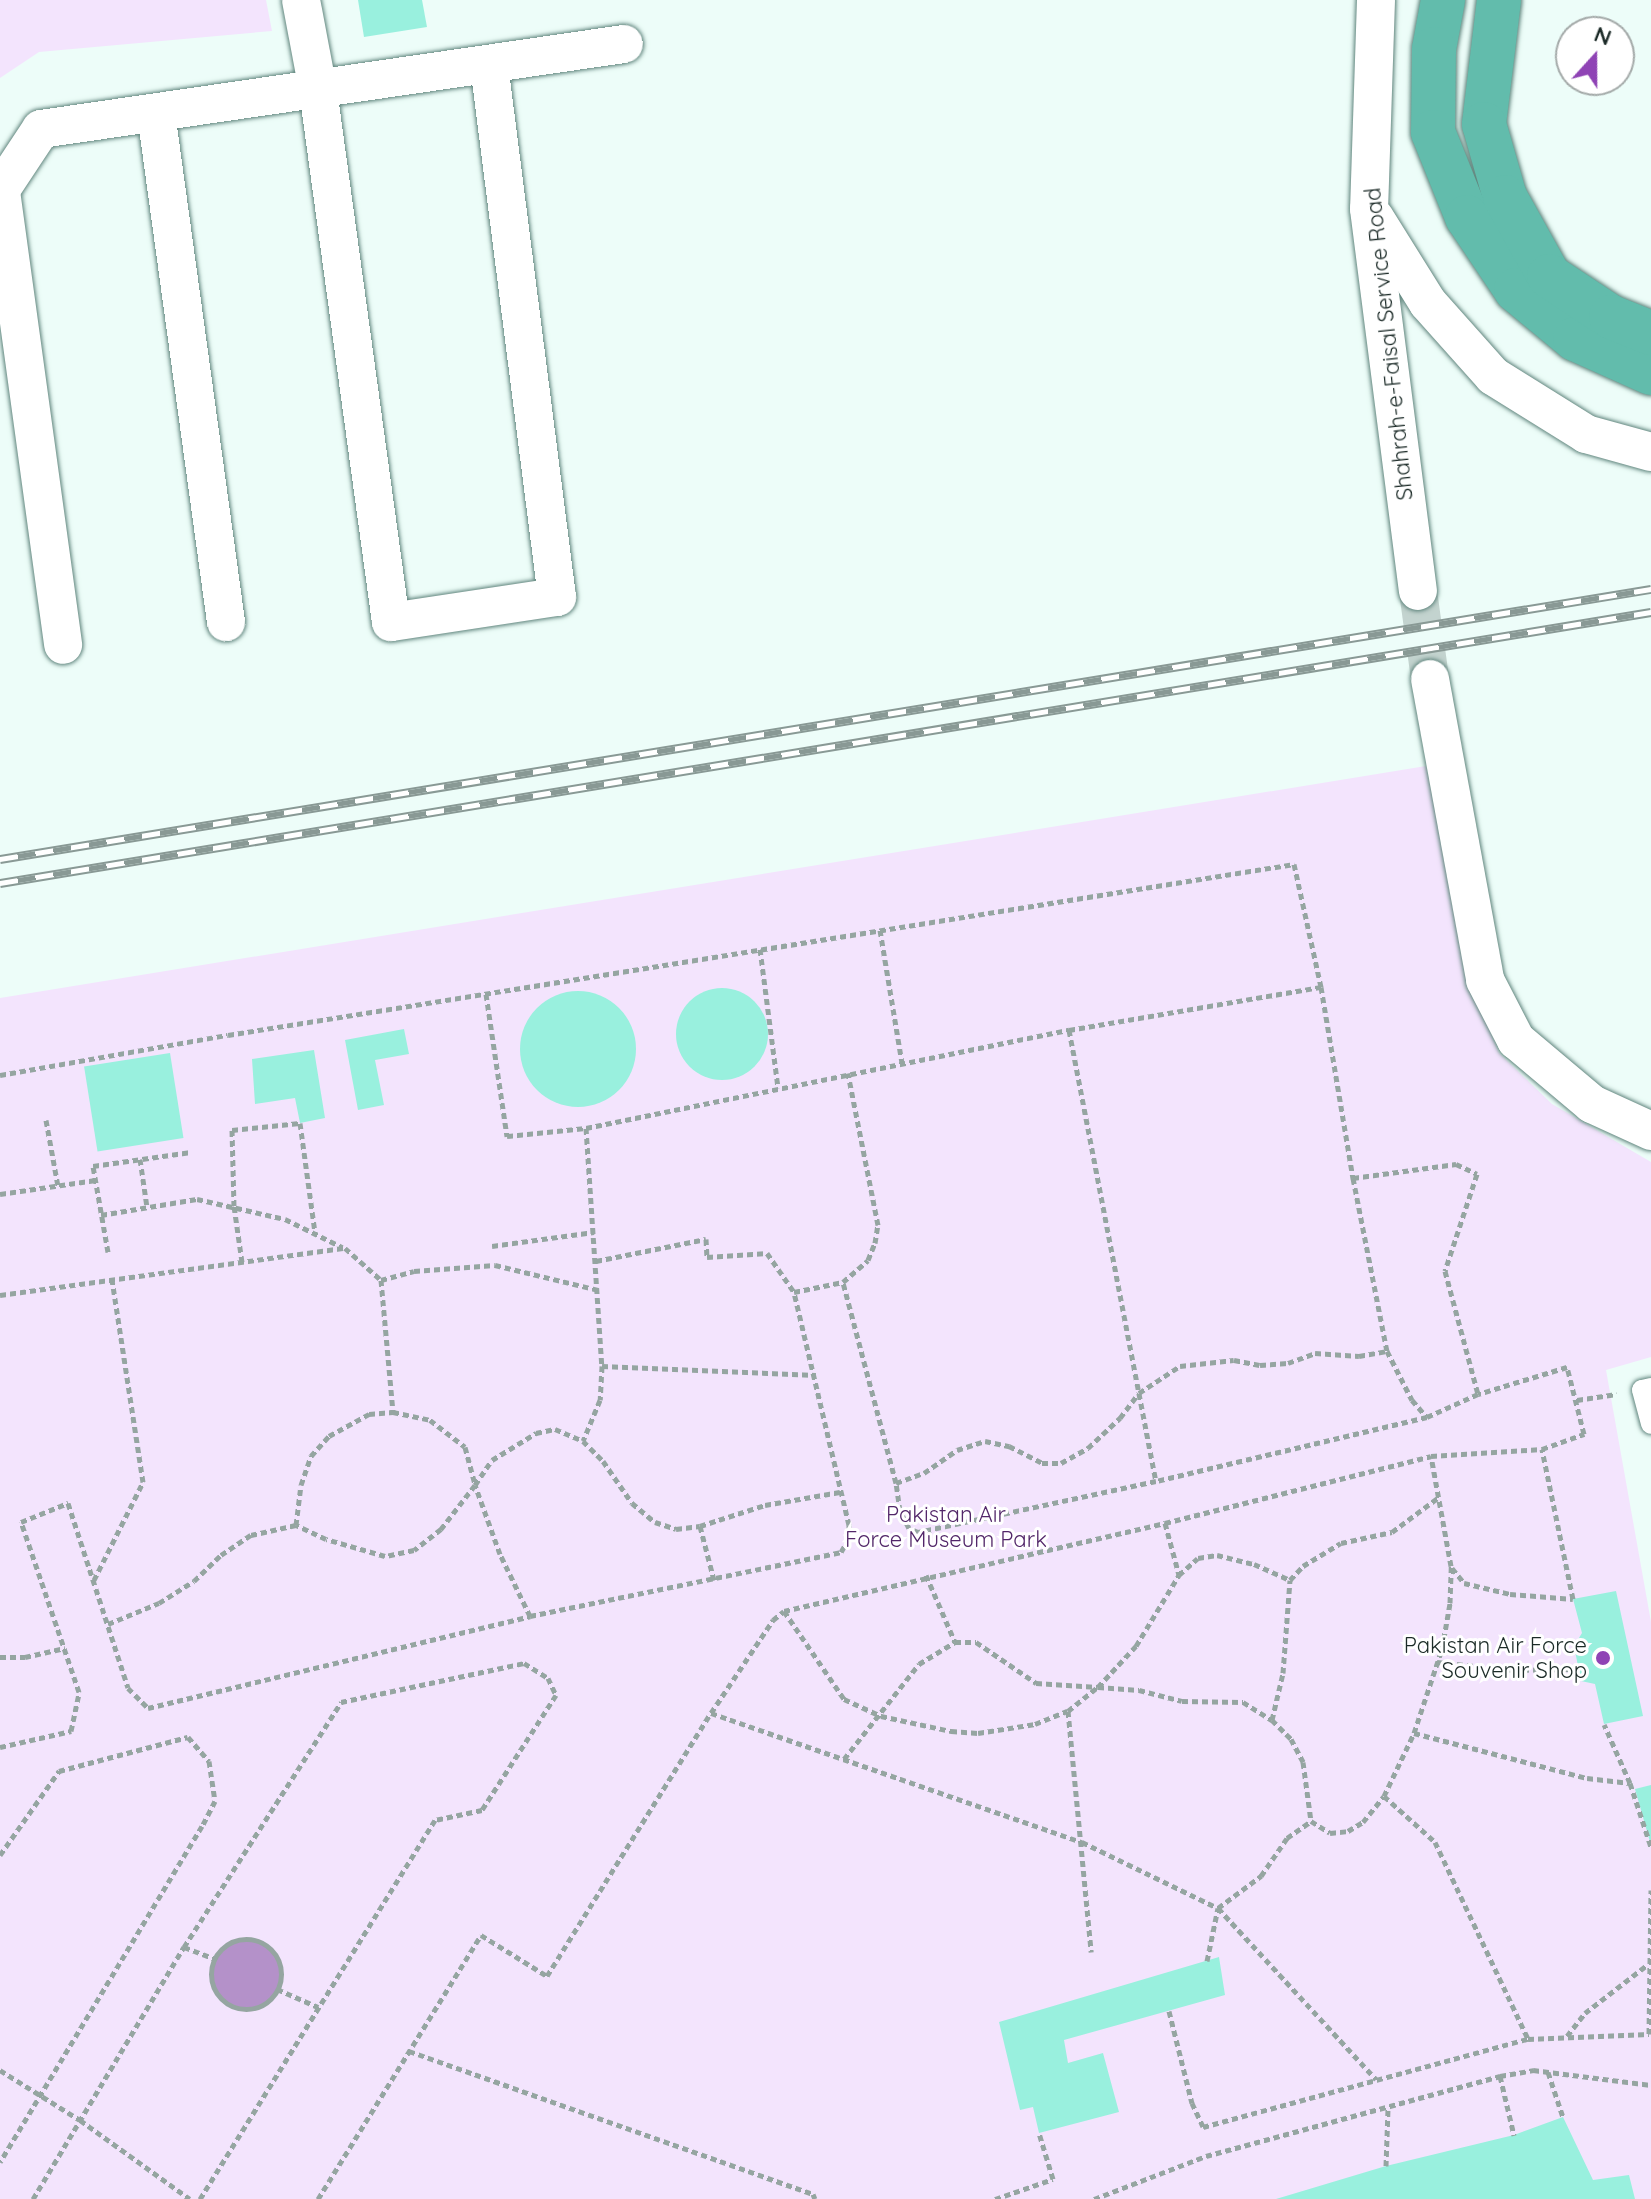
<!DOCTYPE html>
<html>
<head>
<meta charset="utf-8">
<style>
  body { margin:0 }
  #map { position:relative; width:1651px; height:2199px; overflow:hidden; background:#edfdf9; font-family:Quicksand,sans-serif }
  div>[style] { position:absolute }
  .green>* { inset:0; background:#f3e4fd }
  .water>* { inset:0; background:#b491c9 }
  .round { border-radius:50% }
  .building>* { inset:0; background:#99f0de; transform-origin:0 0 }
  .minor-tunnel>* { height:38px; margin-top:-19px; transform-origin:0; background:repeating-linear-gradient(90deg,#c3d3cf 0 38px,transparent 0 57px) }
  .path>* { height:5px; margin-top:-2.5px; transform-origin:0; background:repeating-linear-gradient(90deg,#95a5a1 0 6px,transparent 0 10px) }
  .path>.ring { margin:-2.5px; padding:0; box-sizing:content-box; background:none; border:5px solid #95a5a1; border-radius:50% }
  .roads { filter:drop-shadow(0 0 2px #61867e) drop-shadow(0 0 2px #61867e) }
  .service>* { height:20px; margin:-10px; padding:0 10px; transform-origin:10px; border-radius:10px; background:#fff }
  .minor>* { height:38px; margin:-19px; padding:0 19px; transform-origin:19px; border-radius:19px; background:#fff }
  .trunk>* { height:44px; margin:-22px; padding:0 22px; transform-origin:22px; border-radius:22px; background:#62bcac }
  .rail>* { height:9px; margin-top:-4.5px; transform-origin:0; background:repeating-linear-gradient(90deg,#fff 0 18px,#899995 0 36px); box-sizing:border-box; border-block:2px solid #899995 }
  .dots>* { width:22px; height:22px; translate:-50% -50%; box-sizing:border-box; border:4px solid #fff; border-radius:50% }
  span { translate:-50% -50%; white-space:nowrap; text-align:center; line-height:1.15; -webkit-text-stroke:6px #fff; paint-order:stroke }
  .street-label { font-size:22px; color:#1c2b28 }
  .park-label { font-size:22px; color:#522669 }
  .poi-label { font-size:22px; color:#1c2b28 }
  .right { translate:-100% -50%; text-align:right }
  .north { position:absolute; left:1555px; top:16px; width:80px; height:80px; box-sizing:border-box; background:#fff; border:2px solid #a4aaa9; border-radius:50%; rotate:21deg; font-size:22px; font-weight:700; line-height:32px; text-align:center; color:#1c2b28 }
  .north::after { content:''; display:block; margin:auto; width:28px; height:36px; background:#8f43b5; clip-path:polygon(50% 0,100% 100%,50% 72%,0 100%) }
</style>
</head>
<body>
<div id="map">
  <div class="green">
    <div style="clip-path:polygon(0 0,266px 0,272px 31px,39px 52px,0 78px)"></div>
    <div style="clip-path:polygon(1426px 766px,1470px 980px,1499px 1053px,1552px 1104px,1651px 1162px,1651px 1357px,1606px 1370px,1651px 1622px,1651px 2199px,0 2199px,0 998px)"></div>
  </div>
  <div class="water">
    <div class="round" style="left:211px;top:1939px;width:70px;height:70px"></div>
  </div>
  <div class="building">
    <div style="clip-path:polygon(358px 0,422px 0,427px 27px,364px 37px)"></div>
    <div class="round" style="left:676px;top:988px;width:92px;height:92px"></div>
    <div class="round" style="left:520px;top:991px;width:116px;height:116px"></div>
    <div style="clip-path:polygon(404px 1029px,409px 1054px,375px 1060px,384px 1105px,358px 1110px,345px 1040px)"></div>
    <div style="clip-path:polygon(314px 1050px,325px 1118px,300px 1123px,295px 1098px,255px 1104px,252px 1059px)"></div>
    <div style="left:170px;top:1053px;width:86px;height:87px;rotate:81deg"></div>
    <div style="clip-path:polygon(1616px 1591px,1643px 1716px,1604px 1724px,1595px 1684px,1581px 1681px,1574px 1646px,1582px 1633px,1573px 1599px)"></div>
    <div style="clip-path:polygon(1651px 1785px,1651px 1842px,1650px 1842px,1635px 1789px)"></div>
    <div style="clip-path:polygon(1219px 1957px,1225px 1995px,1064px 2040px,1068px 2063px,1103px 2053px,1119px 2112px,1039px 2133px,1033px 2107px,1020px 2110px,999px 2022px)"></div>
    <div style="clip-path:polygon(1563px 2117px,1593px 2180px,1629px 2175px,1635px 2199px,1276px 2199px,1386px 2166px,1514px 2135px)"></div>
  </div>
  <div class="minor-tunnel">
    <div style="left:1418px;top:591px;width:89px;rotate:82.2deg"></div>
  </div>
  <div class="path">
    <div style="left:880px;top:930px;width:135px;rotate:80.6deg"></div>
    <div style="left:760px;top:949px;width:140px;rotate:82.6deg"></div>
    <div style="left:486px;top:994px;width:144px;rotate:81.6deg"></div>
    <div style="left:507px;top:1136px;width:79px;rotate:-5.8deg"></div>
    <div style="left:586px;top:1128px;width:493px;rotate:-11.5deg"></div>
    <div style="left:1069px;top:1030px;width:256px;rotate:-9.7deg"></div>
    <div style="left:1069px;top:1030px;width:459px;rotate:79.1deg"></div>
    <div style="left:0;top:1075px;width:231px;rotate:-10deg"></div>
    <div style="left:228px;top:1035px;width:1080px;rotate:-9.11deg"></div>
    <div style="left:1294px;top:864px;width:126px;rotate:77.6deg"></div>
    <div style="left:1321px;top:987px;width:194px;rotate:80.5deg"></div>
    <div style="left:1353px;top:1178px;width:176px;rotate:78.9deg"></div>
    <div style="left:1387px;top:1351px;width:55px;rotate:63deg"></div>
    <div style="left:1412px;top:1400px;width:21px;rotate:49deg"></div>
    <div style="left:46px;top:1120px;width:67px;rotate:79.7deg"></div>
    <div style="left:586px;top:1128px;width:239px;rotate:86.2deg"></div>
    <div style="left:602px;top:1366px;width:214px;rotate:2.4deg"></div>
    <div style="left:140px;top:1159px;width:49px;rotate:81.7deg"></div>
    <div style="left:1353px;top:1178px;width:104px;rotate:-7.7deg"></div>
    <div style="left:1456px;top:1164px;width:23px;rotate:25deg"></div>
    <div style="left:1477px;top:1174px;width:102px;rotate:108.3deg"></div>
    <div style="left:1445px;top:1271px;width:127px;rotate:75deg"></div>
    <div style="left:0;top:1194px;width:97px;rotate:-8.3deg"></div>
    <div style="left:101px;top:1215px;width:97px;rotate:-9.5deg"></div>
    <div style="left:197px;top:1199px;width:90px;rotate:12.8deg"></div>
    <div style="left:285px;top:1219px;width:64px;rotate:26.2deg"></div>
    <div style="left:492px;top:1246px;width:103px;rotate:-7.8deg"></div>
    <div style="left:108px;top:1252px;width:87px;rotate:-99.9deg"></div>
    <div style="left:93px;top:1166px;width:99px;rotate:-8.1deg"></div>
    <div style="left:596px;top:1261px;width:112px;rotate:-11.3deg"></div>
    <div style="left:706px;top:1239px;width:18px;rotate:87deg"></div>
    <div style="left:707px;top:1257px;width:60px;rotate:-3.8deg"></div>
    <div style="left:767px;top:1253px;width:47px;rotate:55.3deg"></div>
    <div style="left:242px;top:1262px;width:57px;rotate:-98.1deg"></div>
    <div style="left:234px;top:1206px;width:76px;rotate:-91.5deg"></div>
    <div style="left:232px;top:1130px;width:68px;rotate:-5.9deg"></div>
    <div style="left:300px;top:1123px;width:111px;rotate:82.2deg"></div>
    <div style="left:381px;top:1280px;width:34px;rotate:-15deg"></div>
    <div style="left:414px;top:1271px;width:81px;rotate:-4.2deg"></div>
    <div style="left:495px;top:1265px;width:106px;rotate:13.6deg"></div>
    <div style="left:0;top:1295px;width:348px;rotate:-7.8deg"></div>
    <div style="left:345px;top:1248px;width:48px;rotate:41.6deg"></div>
    <div style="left:381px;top:1280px;width:133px;rotate:84.8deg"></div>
    <div style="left:602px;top:1366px;width:34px;rotate:93deg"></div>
    <div style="left:600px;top:1400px;width:44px;rotate:112.5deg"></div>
    <div style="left:583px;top:1441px;width:28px;rotate:45deg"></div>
    <div style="left:603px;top:1461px;width:51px;rotate:55.4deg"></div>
    <div style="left:632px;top:1503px;width:30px;rotate:40deg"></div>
    <div style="left:655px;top:1522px;width:22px;rotate:18deg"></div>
    <div style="left:676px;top:1529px;width:24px;rotate:-7deg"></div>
    <div style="left:700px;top:1526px;width:68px;rotate:-17.9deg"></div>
    <div style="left:765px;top:1505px;width:76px;rotate:-9.8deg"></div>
    <div style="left:1577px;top:1400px;width:40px;rotate:-8.5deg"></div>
    <div style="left:393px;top:1412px;width:38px;rotate:12deg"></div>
    <div style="left:430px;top:1420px;width:44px;rotate:37.6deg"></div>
    <div style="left:465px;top:1447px;width:39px;rotate:75deg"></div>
    <div style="left:475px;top:1485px;width:56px;rotate:127.7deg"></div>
    <div style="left:441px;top:1529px;width:34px;rotate:142deg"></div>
    <div style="left:414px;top:1550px;width:30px;rotate:168deg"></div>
    <div style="left:385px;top:1556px;width:61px;rotate:-163.9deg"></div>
    <div style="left:326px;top:1539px;width:33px;rotate:-155deg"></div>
    <div style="left:296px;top:1525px;width:40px;rotate:-82.9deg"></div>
    <div style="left:301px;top:1485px;width:31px;rotate:-71deg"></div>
    <div style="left:311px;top:1456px;width:27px;rotate:-48deg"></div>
    <div style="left:329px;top:1436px;width:46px;rotate:-28.8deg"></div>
    <div style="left:369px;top:1414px;width:24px;rotate:-5deg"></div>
    <div style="left:896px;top:1483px;width:30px;rotate:-20deg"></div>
    <div style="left:924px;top:1473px;width:40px;rotate:-34.9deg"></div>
    <div style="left:957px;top:1450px;width:29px;rotate:-18deg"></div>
    <div style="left:985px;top:1441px;width:25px;rotate:12deg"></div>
    <div style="left:1009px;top:1446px;width:37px;rotate:27deg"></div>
    <div style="left:1042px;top:1463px;width:19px"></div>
    <div style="left:1061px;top:1463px;width:31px;rotate:-29deg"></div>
    <div style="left:1088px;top:1448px;width:44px;rotate:-43.2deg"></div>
    <div style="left:1120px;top:1418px;width:31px;rotate:-53deg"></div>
    <div style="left:1139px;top:1393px;width:49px;rotate:-33.4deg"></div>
    <div style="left:1180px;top:1366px;width:54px;rotate:-6.3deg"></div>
    <div style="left:1234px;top:1360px;width:26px;rotate:11deg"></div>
    <div style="left:1260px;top:1365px;width:28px;rotate:-4deg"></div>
    <div style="left:1288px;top:1363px;width:29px;rotate:-20deg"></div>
    <div style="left:1315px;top:1353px;width:44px;rotate:3.9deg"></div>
    <div style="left:1359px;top:1356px;width:28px;rotate:-10deg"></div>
    <div style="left:1165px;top:1523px;width:54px;rotate:74.9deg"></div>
    <div style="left:700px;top:1526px;width:56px;rotate:75.5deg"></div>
    <div style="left:1452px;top:1568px;width:19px;rotate:51deg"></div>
    <div style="left:1464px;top:1583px;width:47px;rotate:13.4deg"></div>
    <div style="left:1510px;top:1594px;width:63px;rotate:4.5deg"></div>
    <div style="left:1573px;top:1599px;width:153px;rotate:-101.7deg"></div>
    <div style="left:926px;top:1575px;width:73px;rotate:66.6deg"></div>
    <div style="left:94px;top:1580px;width:110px;rotate:-63.4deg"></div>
    <div style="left:143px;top:1482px;width:204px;rotate:-98.7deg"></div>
    <div style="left:784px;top:1611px;width:107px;rotate:55.7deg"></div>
    <div style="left:844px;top:1699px;width:41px;rotate:24.7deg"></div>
    <div style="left:881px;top:1716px;width:72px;rotate:12.1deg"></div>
    <div style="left:951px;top:1731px;width:27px;rotate:4deg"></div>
    <div style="left:978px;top:1733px;width:58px;rotate:-9deg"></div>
    <div style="left:1035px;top:1724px;width:35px;rotate:-22deg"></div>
    <div style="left:1068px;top:1711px;width:38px;rotate:-39deg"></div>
    <div style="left:1098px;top:1687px;width:41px;rotate:4.2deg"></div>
    <div style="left:1139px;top:1690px;width:44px;rotate:14.3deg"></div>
    <div style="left:1182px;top:1701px;width:61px;rotate:0.9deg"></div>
    <div style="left:1243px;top:1702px;width:34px;rotate:32deg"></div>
    <div style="left:1272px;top:1720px;width:27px;rotate:45deg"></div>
    <div style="left:1291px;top:1739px;width:26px;rotate:62deg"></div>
    <div style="left:1303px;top:1762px;width:60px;rotate:82.3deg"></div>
    <div style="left:1311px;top:1821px;width:22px;rotate:32deg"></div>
    <div style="left:1330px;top:1833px;width:18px;rotate:-6deg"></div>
    <div style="left:1348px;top:1831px;width:17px;rotate:-31deg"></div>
    <div style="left:1363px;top:1822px;width:33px;rotate:-51deg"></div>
    <div style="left:1384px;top:1796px;width:70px;rotate:-64.5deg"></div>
    <div style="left:1414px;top:1733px;width:89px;rotate:-71.6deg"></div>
    <div style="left:1442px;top:1649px;width:47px;rotate:-80.1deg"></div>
    <div style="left:1450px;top:1603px;width:37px;rotate:-88deg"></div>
    <div style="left:1451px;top:1566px;width:112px;rotate:-100.3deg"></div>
    <div style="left:530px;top:1616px;width:69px;rotate:-115.8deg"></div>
    <div style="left:500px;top:1554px;width:73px;rotate:-109.9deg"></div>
    <div style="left:475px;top:1485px;width:30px;rotate:-56deg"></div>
    <div style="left:492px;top:1460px;width:52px;rotate:-31.5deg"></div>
    <div style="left:536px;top:1433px;width:19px;rotate:-12deg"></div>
    <div style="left:555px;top:1429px;width:30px;rotate:23deg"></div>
    <div style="left:108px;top:1624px;width:55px;rotate:-22.4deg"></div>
    <div style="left:159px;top:1603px;width:41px;rotate:-32.2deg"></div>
    <div style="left:194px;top:1581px;width:37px;rotate:-44deg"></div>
    <div style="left:221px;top:1555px;width:36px;rotate:-34deg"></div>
    <div style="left:251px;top:1535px;width:46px;rotate:-12.5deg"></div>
    <div style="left:0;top:1657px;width:25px"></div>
    <div style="left:25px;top:1657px;width:41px;rotate:-12.7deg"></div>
    <div style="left:1437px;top:1662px;width:76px;rotate:6deg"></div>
    <div style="left:1513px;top:1670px;width:65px;rotate:-0.9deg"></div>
    <div style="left:1068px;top:1711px;width:242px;rotate:84.5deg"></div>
    <div style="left:711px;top:1713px;width:393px;rotate:19.2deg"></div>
    <div style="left:1082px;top:1842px;width:151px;rotate:25.9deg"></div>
    <div style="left:1218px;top:1908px;width:233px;rotate:47.3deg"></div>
    <div style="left:1272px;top:1720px;width:48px;rotate:-76.8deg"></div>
    <div style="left:1283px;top:1673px;width:93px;rotate:-85.7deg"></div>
    <div style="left:1414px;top:1733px;width:179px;rotate:14.6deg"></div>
    <div style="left:1587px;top:1778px;width:43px;rotate:6.6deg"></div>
    <div style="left:1630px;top:1783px;width:64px;rotate:-113.8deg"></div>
    <div style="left:0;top:1747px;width:73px;rotate:-12.7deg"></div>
    <div style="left:71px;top:1731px;width:40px;rotate:-78deg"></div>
    <div style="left:79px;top:1692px;width:180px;rotate:-108.8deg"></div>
    <div style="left:21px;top:1522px;width:51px;rotate:-22deg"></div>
    <div style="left:68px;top:1503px;width:194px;rotate:72deg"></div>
    <div style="left:128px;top:1688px;width:28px;rotate:45deg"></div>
    <div style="left:148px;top:1708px;width:393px;rotate:-13.5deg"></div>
    <div style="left:530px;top:1616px;width:318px;rotate:-11.6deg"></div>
    <div style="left:841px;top:1552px;width:16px;rotate:-60deg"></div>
    <div style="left:849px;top:1538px;width:13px;rotate:-90deg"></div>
    <div style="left:849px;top:1525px;width:239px;rotate:-103.3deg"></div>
    <div style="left:794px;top:1292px;width:50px;rotate:-11.5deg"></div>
    <div style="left:843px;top:1282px;width:33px;rotate:-41deg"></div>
    <div style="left:868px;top:1260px;width:18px;rotate:-68deg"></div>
    <div style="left:875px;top:1243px;width:18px;rotate:-81deg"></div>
    <div style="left:878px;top:1225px;width:155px;rotate:-101.2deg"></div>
    <div style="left:844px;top:1759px;width:121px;rotate:-51.7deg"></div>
    <div style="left:919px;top:1664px;width:42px;rotate:-31.4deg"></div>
    <div style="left:955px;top:1642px;width:21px"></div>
    <div style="left:976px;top:1642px;width:73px;rotate:34.3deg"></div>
    <div style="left:1036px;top:1683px;width:62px;rotate:3.7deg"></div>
    <div style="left:1098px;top:1687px;width:56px;rotate:-47.2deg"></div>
    <div style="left:1136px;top:1646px;width:83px;rotate:-58.8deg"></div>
    <div style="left:1179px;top:1575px;width:25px;rotate:-42deg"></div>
    <div style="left:1198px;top:1558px;width:19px;rotate:-9deg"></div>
    <div style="left:1217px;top:1555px;width:38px;rotate:14deg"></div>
    <div style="left:1254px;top:1564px;width:39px;rotate:24deg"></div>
    <div style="left:1290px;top:1580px;width:19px;rotate:-47deg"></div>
    <div style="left:1303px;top:1566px;width:44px;rotate:-31.2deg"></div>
    <div style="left:1341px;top:1543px;width:52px;rotate:-12.2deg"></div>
    <div style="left:1392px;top:1532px;width:59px;rotate:-36.7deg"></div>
    <div style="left:1630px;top:1783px;width:67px;rotate:71.8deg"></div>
    <div style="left:1384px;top:1796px;width:69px;rotate:42deg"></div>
    <div style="left:1435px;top:1842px;width:218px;rotate:64.7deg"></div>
    <div style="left:0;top:1855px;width:103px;rotate:-54.9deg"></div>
    <div style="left:59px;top:1771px;width:133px;rotate:-14.8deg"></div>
    <div style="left:188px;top:1737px;width:32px;rotate:49deg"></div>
    <div style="left:209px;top:1761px;width:40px;rotate:81.5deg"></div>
    <div style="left:215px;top:1801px;width:28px;rotate:117deg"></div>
    <div style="left:202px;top:1826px;width:392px;rotate:121deg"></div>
    <div class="ring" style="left:211px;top:1939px;width:65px;height:65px"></div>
    <div style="left:184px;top:1947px;width:34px;rotate:21deg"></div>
    <div style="left:1207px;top:1961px;width:54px;rotate:-78.3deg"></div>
    <div style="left:1218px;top:1908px;width:54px;rotate:-36.7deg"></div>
    <div style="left:1261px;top:1876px;width:46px;rotate:-55.6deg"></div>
    <div style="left:1287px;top:1838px;width:29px;rotate:-35deg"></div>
    <div style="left:277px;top:1989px;width:45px;rotate:23.7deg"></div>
    <div style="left:1169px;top:2011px;width:95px;rotate:76deg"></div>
    <div style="left:1192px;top:2103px;width:26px;rotate:65deg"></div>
    <div style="left:1203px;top:2127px;width:337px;rotate:-15.2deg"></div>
    <div style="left:1528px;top:2039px;width:121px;rotate:-2.4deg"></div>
    <div style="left:1649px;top:2034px;width:144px;rotate:-89.2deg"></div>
    <div style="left:1567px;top:2036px;width:29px;rotate:-52deg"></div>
    <div style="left:1585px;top:2013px;width:78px;rotate:-37.7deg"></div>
    <div style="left:409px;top:2051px;width:429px;rotate:19.5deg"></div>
    <div style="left:813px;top:2194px;width:5px;rotate:68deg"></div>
    <div style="left:0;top:2070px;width:94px;rotate:32deg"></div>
    <div style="left:80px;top:2120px;width:135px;rotate:35.7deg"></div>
    <div style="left:1548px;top:2072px;width:47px;rotate:71.6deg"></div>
    <div style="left:1500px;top:2076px;width:61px;rotate:76.7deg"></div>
    <div style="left:1386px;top:2166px;width:58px;rotate:-88deg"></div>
    <div style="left:33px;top:2199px;width:294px;rotate:-59.1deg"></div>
    <div style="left:184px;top:1947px;width:291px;rotate:-57.3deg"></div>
    <div style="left:341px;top:1702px;width:187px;rotate:-12deg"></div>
    <div style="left:524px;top:1663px;width:28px;rotate:32deg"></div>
    <div style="left:548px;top:1678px;width:19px;rotate:65deg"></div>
    <div style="left:556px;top:1695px;width:137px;rotate:122.8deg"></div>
    <div style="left:482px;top:1810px;width:48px;rotate:168deg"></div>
    <div style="left:435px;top:1820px;width:446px;rotate:121.8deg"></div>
    <div style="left:318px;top:2199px;width:310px;rotate:-58.3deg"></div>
    <div style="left:481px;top:1935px;width:78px;rotate:31.8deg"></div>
    <div style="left:547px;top:1976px;width:310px;rotate:-58.1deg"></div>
    <div style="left:711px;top:1713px;width:112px;rotate:-56.3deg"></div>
    <div style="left:773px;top:1620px;width:14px;rotate:-39deg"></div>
    <div style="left:784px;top:1611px;width:391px;rotate:-13deg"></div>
    <div style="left:1165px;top:1523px;width:274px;rotate:-14.1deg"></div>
    <div style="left:1431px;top:1456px;width:111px;rotate:-3.6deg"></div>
    <div style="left:1542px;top:1449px;width:45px;rotate:-19.7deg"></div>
    <div style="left:1584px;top:1434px;width:69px;rotate:-104.2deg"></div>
    <div style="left:1567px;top:1367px;width:93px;rotate:163.1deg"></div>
    <div style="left:1478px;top:1394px;width:56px;rotate:155.7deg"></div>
    <div style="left:1427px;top:1417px;width:278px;rotate:166.7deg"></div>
    <div style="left:1156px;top:1481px;width:243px;rotate:167.9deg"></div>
    <div style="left:918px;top:1532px;width:10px;rotate:-156deg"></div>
    <div style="left:909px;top:1528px;width:19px;rotate:-118deg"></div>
    <div style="left:900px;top:1511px;width:28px;rotate:-98deg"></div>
    <div style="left:896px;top:1483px;width:208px;rotate:-104.8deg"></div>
    <div style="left:995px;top:2199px;width:61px;rotate:-19deg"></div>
    <div style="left:1053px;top:2179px;width:48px;rotate:-106.9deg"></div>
    <div style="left:1094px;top:2199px;width:120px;rotate:-21deg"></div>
    <div style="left:1206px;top:2156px;width:305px;rotate:-15.2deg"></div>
    <div style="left:1500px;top:2076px;width:34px;rotate:-10deg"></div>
    <div style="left:1533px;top:2070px;width:119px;rotate:7.2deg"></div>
  </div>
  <div class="roads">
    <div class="service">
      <div style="left:1651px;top:1388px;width:9px;rotate:167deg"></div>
      <div style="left:1642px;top:1390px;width:35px;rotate:75deg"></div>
    </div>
    <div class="minor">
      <div style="left:301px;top:0;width:92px;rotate:79.3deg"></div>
      <div style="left:318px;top:90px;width:537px;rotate:82.19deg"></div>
      <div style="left:391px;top:622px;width:168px;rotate:-8.6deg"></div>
      <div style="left:557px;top:597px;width:536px;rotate:-97.28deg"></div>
      <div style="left:1376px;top:0;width:209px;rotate:91.9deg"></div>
      <div style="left:1369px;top:209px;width:385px;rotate:82.7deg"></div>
      <div style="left:156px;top:113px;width:514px;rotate:82.17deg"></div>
      <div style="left:0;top:191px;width:74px;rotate:-56.5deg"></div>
      <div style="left:41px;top:129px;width:589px;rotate:-8.3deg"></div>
      <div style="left:1px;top:191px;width:458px;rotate:82.2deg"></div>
      <div style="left:1375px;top:218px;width:100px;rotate:58.1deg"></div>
      <div style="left:1428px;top:303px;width:98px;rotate:48.3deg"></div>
      <div style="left:1493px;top:376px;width:110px;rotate:31.9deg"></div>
      <div style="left:1586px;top:434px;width:67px;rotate:15.5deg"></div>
      <div style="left:1430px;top:679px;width:306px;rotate:79.6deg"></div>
      <div style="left:1485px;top:980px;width:68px;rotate:62.7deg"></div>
      <div style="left:1516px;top:1040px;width:99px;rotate:40.1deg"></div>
      <div style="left:1592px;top:1104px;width:65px;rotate:24.6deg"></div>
    </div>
    <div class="trunk">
      <div style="left:1443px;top:0;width:50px;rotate:100.4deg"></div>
      <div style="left:1434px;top:49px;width:83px;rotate:90.7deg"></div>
      <div style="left:1433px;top:132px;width:92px;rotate:68.2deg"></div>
      <div style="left:1467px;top:217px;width:88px;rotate:56.1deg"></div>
      <div style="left:1516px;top:290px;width:77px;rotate:39.7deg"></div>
      <div style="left:1575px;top:339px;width:83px;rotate:24.1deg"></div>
      <div style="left:1499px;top:0;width:125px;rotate:96.9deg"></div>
      <div style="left:1484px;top:124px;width:76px;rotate:74deg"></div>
      <div style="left:1505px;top:197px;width:90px;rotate:60.9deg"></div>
      <div style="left:1549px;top:276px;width:74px;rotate:33.5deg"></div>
      <div style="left:1611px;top:317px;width:43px;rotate:21.8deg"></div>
    </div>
  </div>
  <div class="rail">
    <div style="left:0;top:859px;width:1673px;rotate:-9.29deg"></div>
    <div style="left:0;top:883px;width:1673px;rotate:-9.32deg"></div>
  </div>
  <div class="dots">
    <div style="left:1603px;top:1658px;background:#8f43b5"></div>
  </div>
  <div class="street-label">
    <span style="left:1389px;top:344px;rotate:-96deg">Shahrah-e-Faisal Service Road</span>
  </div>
  <div class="park-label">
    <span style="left:946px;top:1527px">Pakistan Air<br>Force Museum Park</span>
  </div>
  <div class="poi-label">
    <span class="right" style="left:1587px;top:1658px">Pakistan Air Force<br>Souvenir Shop</span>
  </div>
  <div class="north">N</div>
</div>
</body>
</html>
